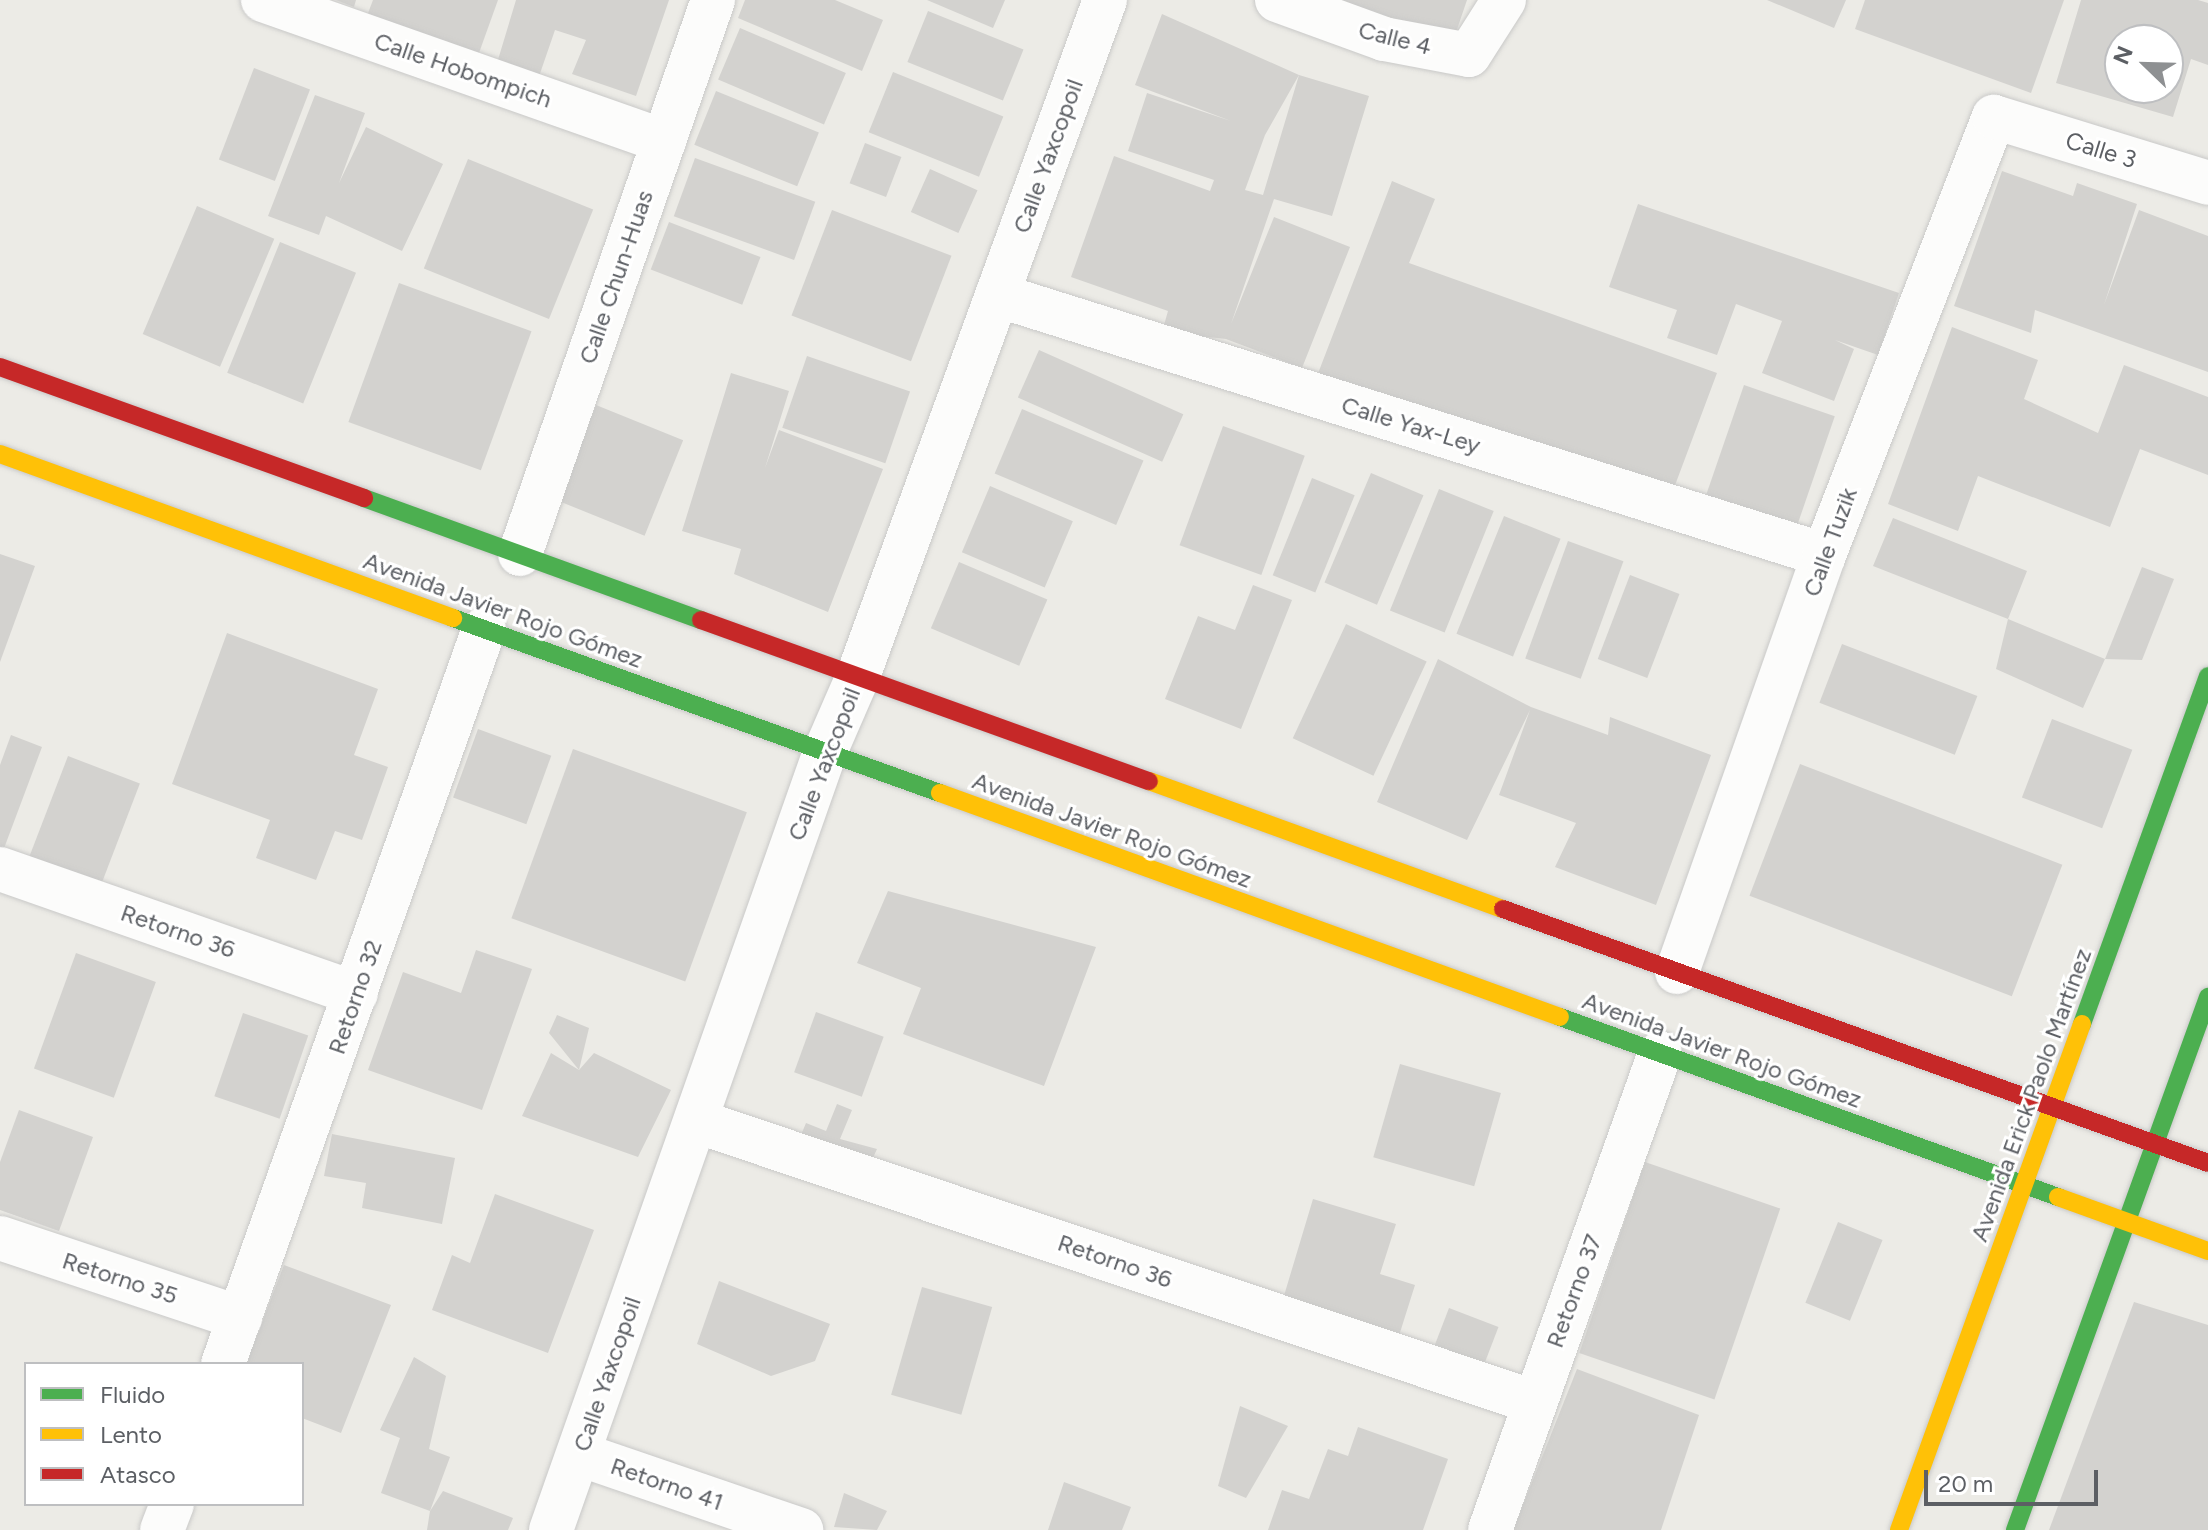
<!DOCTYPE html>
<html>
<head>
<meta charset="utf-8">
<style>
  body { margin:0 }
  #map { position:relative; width:2208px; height:1530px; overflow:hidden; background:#ecebe6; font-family:Figtree,sans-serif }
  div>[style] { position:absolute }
  .building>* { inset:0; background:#d3d2cf; transform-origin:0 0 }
  .roads { filter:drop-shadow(0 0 2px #c9c9c8) drop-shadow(0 0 2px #c9c9c8) }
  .street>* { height:44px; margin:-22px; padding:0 22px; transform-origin:22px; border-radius:22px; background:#fcfcfb }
  .fast>* { height:18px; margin:-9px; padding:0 9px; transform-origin:9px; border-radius:9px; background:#4caf50 }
  .slow>* { height:18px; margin:-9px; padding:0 9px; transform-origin:9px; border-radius:9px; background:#ffc107 }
  .jam>* { height:18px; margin:-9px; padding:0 9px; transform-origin:9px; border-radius:9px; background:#c62828 }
  span { translate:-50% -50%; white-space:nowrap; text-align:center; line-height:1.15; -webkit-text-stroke:6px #fff; paint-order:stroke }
  .street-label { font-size:24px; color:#5c5f64 }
  .legend { position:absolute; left:24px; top:1362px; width:280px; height:144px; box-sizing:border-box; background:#fff; border:2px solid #bebfc1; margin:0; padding:10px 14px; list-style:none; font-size:24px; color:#5c5f64 }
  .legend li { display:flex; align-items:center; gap:16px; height:40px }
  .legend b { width:40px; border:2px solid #bebfc1 }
  .north { position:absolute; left:2104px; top:24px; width:80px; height:80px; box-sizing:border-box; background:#fff; border:2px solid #bebfc1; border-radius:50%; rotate:293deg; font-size:22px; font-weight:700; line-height:32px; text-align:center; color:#5c5f64 }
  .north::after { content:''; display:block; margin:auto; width:28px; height:36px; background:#8e9092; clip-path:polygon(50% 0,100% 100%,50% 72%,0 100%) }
  .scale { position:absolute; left:1924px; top:1470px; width:174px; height:36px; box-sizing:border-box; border:4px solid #5c5f64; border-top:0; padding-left:10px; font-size:24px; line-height:28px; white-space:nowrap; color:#5c5f64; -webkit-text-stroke:6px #fff; paint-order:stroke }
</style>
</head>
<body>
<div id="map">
  <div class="building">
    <div style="clip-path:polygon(336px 0,356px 0,354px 7px)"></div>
    <div style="clip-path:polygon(373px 0,498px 0,475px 64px,365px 21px)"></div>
    <div style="clip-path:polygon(516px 0,669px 0,636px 96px,572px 74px,586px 40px,555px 30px,535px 88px,494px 73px)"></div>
    <div style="clip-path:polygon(745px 0,835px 0,883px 20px,862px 71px,738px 18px)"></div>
    <div style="clip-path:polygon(927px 0,1005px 0,993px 28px)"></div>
    <div style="clip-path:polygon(1335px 0,1467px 0,1451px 47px)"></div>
    <div style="clip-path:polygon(1767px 0,1846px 0,1834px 28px)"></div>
    <div style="clip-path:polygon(1865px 0,2064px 0,2031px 93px,1855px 29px)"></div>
    <div style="clip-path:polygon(evenodd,2081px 0,2198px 0,2208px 3px,2208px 65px,2191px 59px,2173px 117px,2056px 83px,2081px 0,2120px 40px,2168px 40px,2168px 88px,2120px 88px,2120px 40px)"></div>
    <div style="left:928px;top:11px;width:103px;height:55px;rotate:22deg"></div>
    <div style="clip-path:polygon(evenodd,1162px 14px,1299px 75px,1369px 96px,1332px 216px,1274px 199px,1231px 324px,1274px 217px,1350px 247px,1302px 368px,1226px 339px,1162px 332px,1168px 311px,1071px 277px,1114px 156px,1210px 191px,1214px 180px,1128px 151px,1147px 93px,1231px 121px,1135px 85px,1162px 14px,1299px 75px,1263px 195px,1245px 190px,1265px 135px,1299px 75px)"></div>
    <div style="left:740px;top:28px;width:115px;height:56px;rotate:23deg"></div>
    <div style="left:254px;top:68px;width:60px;height:98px;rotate:21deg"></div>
    <div style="left:893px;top:72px;width:119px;height:65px;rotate:22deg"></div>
    <div style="left:716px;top:91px;width:111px;height:58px;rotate:22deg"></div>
    <div style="clip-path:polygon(315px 95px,365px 113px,339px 183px,366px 127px,443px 164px,402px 251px,326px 216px,319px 235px,268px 216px)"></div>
    <div style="left:865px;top:143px;width:39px;height:43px;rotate:21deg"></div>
    <div style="left:695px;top:158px;width:128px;height:62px;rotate:20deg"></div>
    <div style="left:468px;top:159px;width:135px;height:118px;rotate:22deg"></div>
    <div style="left:930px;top:169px;width:52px;height:47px;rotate:24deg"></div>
    <div style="clip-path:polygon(2002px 171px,2073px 196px,2077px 183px,2137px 204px,2104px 305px,2139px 210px,2208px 236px,2208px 372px,2035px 310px,2031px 333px,1954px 306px)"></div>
    <div style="clip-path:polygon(1392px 181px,1435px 199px,1409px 263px,1717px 373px,1668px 504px,1317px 376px)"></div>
    <div style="clip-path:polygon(1638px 204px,1899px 293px,1878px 355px,1835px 340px,1854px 349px,1834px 401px,1762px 373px,1782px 321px,1736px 304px,1717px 355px,1667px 338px,1677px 310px,1609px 287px)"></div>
    <div style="left:197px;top:206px;width:84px;height:139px;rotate:23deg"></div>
    <div style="left:832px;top:210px;width:128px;height:113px;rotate:21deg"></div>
    <div style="left:669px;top:222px;width:98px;height:51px;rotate:21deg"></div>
    <div style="left:280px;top:242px;width:82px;height:141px;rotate:22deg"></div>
    <div style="left:399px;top:283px;width:141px;height:148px;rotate:20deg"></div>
    <div style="clip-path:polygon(1952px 327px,2038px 360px,2024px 399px,2098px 433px,2124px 365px,2208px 397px,2208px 475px,2140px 449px,2110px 527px,1978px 476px,1958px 531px,1888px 504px)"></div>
    <div style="left:1039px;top:350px;width:158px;height:52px;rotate:24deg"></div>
    <div style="left:807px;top:356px;width:109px;height:76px;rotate:19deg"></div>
    <div style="clip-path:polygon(731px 373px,789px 391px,765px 468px,779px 430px,883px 469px,828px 612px,734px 574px,741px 549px,682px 531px)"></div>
    <div style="left:1744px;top:385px;width:96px;height:135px;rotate:19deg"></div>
    <div style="left:596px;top:405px;width:94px;height:103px;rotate:22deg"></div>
    <div style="left:1022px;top:409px;width:132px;height:70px;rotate:23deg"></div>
    <div style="left:1223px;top:426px;width:87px;height:127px;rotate:20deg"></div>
    <div style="left:1371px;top:473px;width:57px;height:119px;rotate:23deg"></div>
    <div style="left:1312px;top:478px;width:46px;height:105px;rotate:22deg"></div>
    <div style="left:990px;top:486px;width:90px;height:72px;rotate:23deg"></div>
    <div style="left:1439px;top:489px;width:59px;height:131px;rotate:22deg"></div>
    <div style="left:1504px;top:516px;width:61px;height:127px;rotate:22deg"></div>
    <div style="clip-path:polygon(1893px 518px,2027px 571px,2008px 619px,2105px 659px,2083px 708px,1996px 669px,2008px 619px,1873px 566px)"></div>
    <div style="left:1568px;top:541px;width:59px;height:125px;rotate:20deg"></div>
    <div style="clip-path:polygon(0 554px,35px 566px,0 662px)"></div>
    <div style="left:959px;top:562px;width:96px;height:72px;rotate:23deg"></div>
    <div style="clip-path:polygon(2142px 567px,2174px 579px,2142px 660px,2105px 659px)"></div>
    <div style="left:1630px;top:575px;width:53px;height:90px;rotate:21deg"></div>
    <div style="clip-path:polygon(1253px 585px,1292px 600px,1241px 729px,1165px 699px,1198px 616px,1235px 630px)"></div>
    <div style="left:1346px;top:624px;width:89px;height:126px;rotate:25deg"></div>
    <div style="clip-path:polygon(227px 633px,378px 689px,354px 755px,388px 767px,362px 840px,335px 831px,316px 880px,256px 858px,270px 820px,172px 784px)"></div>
    <div style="left:1842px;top:644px;width:145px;height:63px;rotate:21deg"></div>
    <div style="clip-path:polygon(1438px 659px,1531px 707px,1608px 735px,1610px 717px,1711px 755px,1656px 905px,1555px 867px,1576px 823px,1499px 795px,1530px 710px,1467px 840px,1377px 802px)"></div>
    <div style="left:2052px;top:719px;width:86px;height:84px;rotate:21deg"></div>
    <div style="left:478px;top:729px;width:78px;height:73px;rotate:20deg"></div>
    <div style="clip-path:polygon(11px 735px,42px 747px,3px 851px,0 850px,0 765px)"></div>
    <div style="left:573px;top:749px;width:185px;height:180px;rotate:20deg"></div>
    <div style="left:68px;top:756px;width:77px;height:108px;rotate:21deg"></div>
    <div style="left:1800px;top:764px;width:281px;height:141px;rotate:21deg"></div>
    <div style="clip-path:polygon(888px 891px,1096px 947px,1044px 1086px,903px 1034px,921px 988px,857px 963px)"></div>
    <div style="clip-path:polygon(476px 950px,532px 969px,482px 1110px,368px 1070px,403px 972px,461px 993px)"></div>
    <div style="left:76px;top:953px;width:85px;height:123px;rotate:20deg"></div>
    <div style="left:816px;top:1012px;width:72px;height:64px;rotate:20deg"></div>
    <div style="left:243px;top:1013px;width:69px;height:88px;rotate:19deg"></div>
    <div style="clip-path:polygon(557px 1015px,589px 1028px,579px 1070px,549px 1033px)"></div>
    <div style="clip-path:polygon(551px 1053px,579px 1070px,594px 1053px,671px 1090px,638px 1157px,522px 1116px)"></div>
    <div style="left:1400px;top:1064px;width:105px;height:97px;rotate:16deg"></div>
    <div style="clip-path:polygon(837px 1104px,852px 1110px,840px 1139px,877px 1149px,866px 1173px,796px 1147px,806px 1123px,826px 1131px)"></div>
    <div style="clip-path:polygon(19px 1110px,93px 1137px,59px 1231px,0 1210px,0 1162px)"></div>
    <div style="clip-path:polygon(332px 1134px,455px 1158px,442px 1224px,362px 1208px,366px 1183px,324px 1176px)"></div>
    <div style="left:1645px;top:1162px;width:143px;height:202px;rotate:19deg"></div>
    <div style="clip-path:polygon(495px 1194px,594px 1230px,548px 1353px,432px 1310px,452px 1255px,470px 1263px)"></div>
    <div style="clip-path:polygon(1313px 1199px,1396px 1224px,1380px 1274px,1415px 1285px,1397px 1342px,1283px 1299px)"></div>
    <div style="left:1838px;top:1222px;width:48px;height:87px;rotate:22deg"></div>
    <div style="clip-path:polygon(284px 1265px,391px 1305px,341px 1433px,302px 1418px,302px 1364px,246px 1364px)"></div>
    <div style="clip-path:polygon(719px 1281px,830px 1324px,815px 1361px,771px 1376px,697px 1344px)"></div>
    <div style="left:922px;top:1287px;width:73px;height:112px;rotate:16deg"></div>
    <div style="clip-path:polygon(2134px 1302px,2208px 1325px,2208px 1530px,2049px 1530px)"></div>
    <div style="left:1449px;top:1308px;width:53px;height:53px;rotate:21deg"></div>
    <div style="clip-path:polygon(414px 1357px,446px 1376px,429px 1449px,450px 1457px,430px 1511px,381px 1493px,400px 1438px,380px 1430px)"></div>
    <div style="clip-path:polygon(1577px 1369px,1699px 1415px,1661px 1530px,1513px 1530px)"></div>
    <div style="clip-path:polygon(1240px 1406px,1288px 1426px,1246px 1498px,1218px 1486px)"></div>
    <div style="clip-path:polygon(1358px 1427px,1448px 1459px,1423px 1530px,1268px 1530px,1282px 1490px,1309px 1499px,1328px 1449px,1348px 1456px)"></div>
    <div style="clip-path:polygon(1064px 1482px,1131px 1507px,1122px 1530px,1048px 1530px)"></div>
    <div style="clip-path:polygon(443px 1491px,513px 1518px,508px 1530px,427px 1530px,430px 1511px)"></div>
    <div style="clip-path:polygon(844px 1493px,887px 1511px,877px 1530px,834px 1527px)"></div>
  </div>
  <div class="roads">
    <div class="street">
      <div style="left:263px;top:0;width:425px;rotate:19.4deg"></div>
      <div style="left:1277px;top:0;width:114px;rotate:20deg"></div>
      <div style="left:1384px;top:39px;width:86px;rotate:10.7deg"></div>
      <div style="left:1469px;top:55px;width:65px;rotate:-57.5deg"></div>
      <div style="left:997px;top:295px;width:867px;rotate:17.45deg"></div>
      <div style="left:520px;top:554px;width:587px;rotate:-70.79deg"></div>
      <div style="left:0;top:869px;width:377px;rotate:19.3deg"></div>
      <div style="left:1677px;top:972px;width:442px;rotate:-70.6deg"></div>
      <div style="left:1824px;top:555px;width:470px;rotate:-68.8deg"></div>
      <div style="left:1994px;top:117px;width:224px;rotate:17.1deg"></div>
      <div style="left:696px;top:1121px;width:884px;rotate:18.54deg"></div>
      <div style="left:0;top:1238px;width:253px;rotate:18.4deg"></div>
      <div style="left:223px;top:1364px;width:780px;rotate:-70.45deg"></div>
      <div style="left:579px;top:1454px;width:235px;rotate:18.9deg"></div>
      <div style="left:162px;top:1530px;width:28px;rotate:-69deg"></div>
      <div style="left:551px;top:1530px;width:825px;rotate:-70.6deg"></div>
      <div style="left:825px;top:752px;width:83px;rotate:-66.5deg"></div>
      <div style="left:858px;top:676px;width:720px;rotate:-69.93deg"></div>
      <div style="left:1490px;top:1530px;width:506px;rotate:-70.38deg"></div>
    </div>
    <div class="fast">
      <div style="left:364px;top:498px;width:358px;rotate:19.9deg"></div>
      <div style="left:453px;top:618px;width:517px;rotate:19.77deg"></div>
      <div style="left:1560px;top:1017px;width:530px;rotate:19.87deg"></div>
      <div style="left:2082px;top:1024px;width:370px;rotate:-70.1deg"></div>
      <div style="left:2015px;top:1530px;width:567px;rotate:-70.09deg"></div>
    </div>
    <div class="slow">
      <div style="left:0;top:454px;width:482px;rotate:19.9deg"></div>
      <div style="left:1149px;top:781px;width:376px;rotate:19.9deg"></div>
      <div style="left:940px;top:793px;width:659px;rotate:19.86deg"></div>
      <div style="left:2058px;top:1197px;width:159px;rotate:19.8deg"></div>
      <div style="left:1899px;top:1530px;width:538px;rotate:-70.12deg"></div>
    </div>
    <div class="jam">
      <div style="left:0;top:367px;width:387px;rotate:19.8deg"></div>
      <div style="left:701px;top:620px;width:476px;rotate:19.8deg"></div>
      <div style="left:1503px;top:909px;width:749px;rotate:19.81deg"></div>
    </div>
  </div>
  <div class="street-label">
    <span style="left:1395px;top:38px;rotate:14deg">Calle 4</span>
    <span style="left:463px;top:70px;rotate:19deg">Calle Hobompich</span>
    <span style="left:2101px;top:150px;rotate:17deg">Calle 3</span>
    <span style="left:1048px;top:156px;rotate:-70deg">Calle Yaxcopoil</span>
    <span style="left:616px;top:277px;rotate:-71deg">Calle Chun-Huas</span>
    <span style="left:1411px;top:425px;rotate:17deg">Calle Yax-Ley</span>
    <span style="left:1830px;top:542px;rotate:-70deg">Calle Tuzik</span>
    <span style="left:503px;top:610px;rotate:20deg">Avenida Javier Rojo Gómez</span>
    <span style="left:824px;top:764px;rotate:-69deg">Calle Yaxcopoil</span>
    <span style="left:1112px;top:830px;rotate:20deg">Avenida Javier Rojo Gómez</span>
    <span style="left:178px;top:931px;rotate:19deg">Retorno 36</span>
    <span style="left:355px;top:997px;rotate:-71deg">Retorno 32</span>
    <span style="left:1722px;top:1050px;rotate:20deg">Avenida Javier Rojo Gómez</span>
    <span style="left:2031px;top:1095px;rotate:-70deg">Avenida Erick Paolo Martínez</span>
    <span style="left:1115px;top:1261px;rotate:19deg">Retorno 36</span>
    <span style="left:120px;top:1278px;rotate:18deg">Retorno 35</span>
    <span style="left:1574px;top:1291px;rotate:-70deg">Retorno 37</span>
    <span style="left:607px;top:1374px;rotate:-71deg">Calle Yaxcopoil</span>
    <span style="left:667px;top:1484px;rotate:19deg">Retorno 41</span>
  </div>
  <ul class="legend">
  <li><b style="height:10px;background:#4caf50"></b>Fluido</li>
  <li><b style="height:10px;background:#ffc107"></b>Lento</li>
  <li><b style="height:10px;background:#c62828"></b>Atasco</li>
  </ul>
  <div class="north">N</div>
  <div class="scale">20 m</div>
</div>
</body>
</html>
